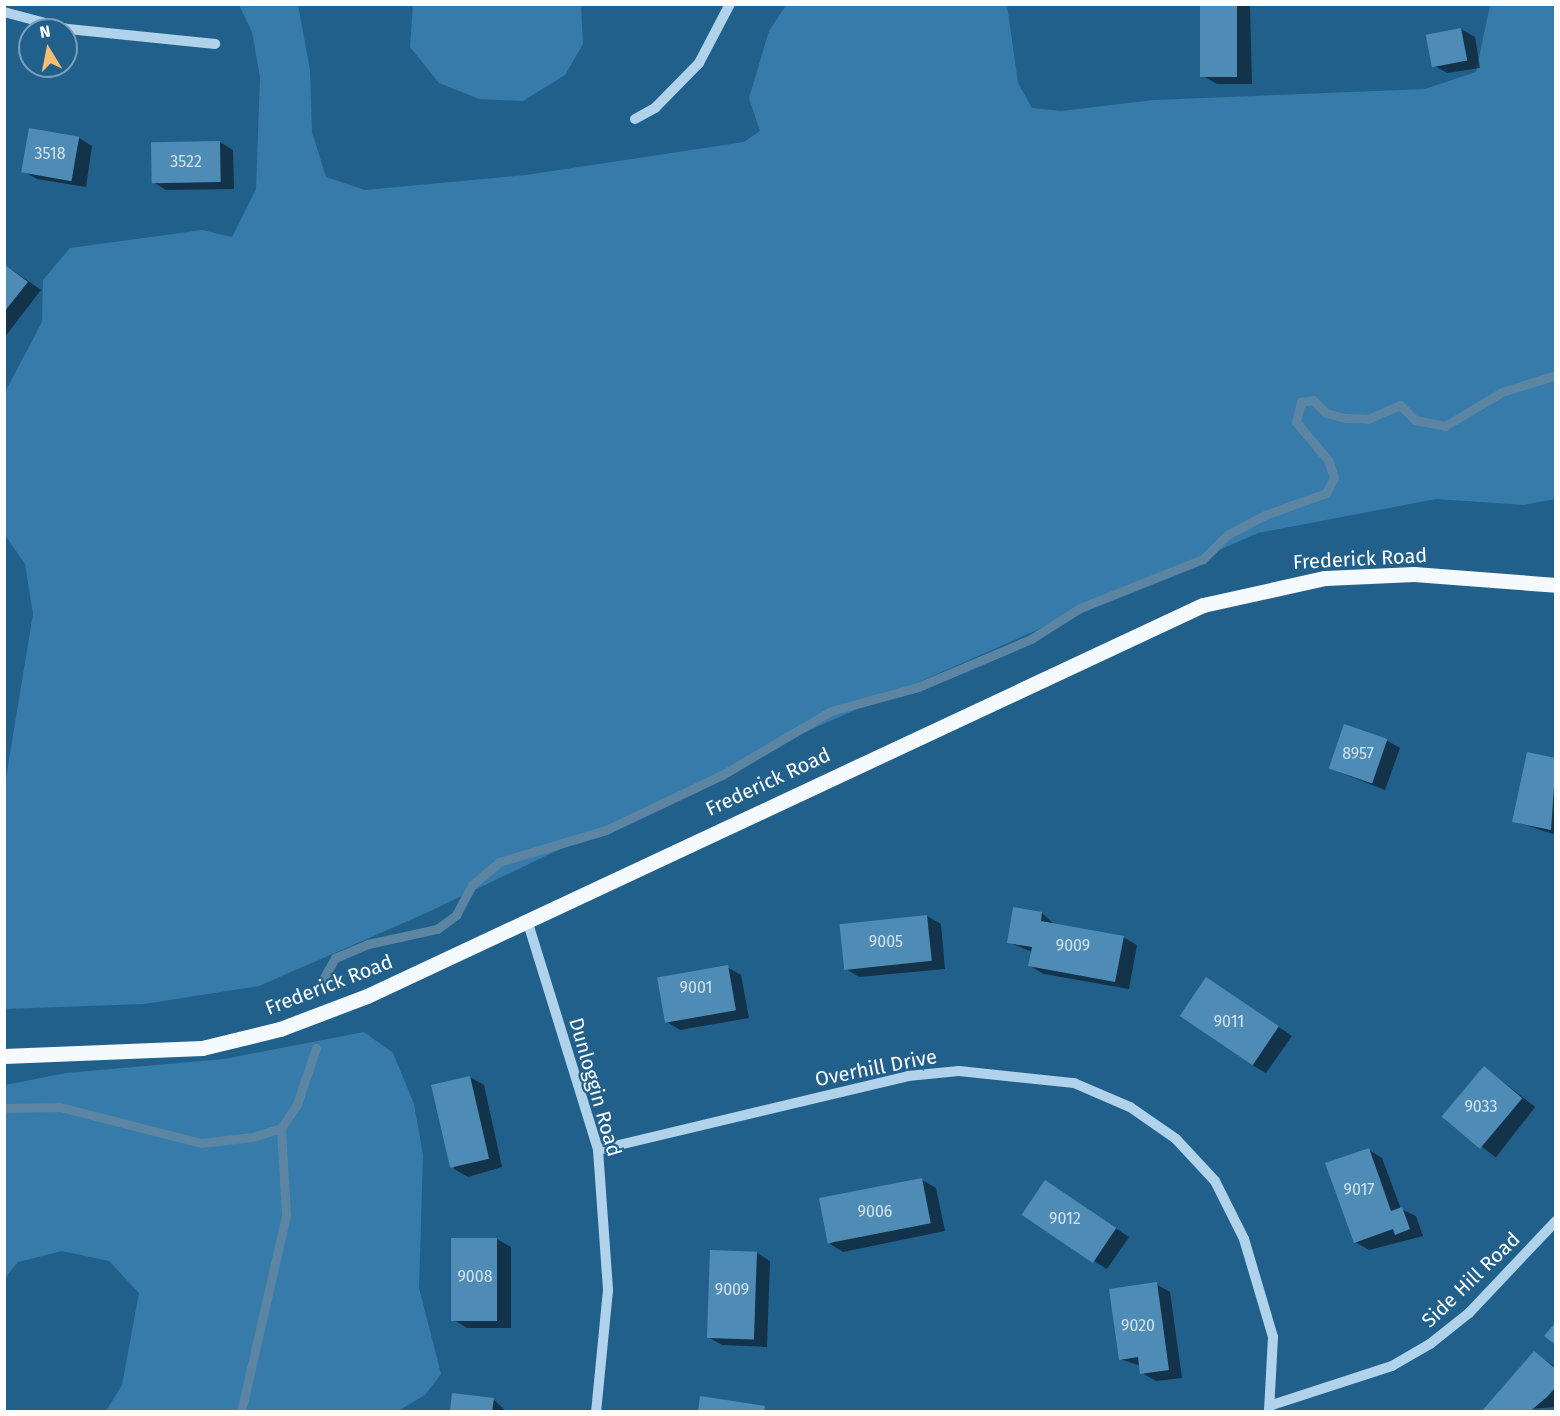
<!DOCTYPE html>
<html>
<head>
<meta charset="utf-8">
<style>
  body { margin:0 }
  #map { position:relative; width:1560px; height:1416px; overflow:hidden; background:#22608c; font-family:"Fira Sans",sans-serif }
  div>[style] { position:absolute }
  .green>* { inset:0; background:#367ba9 }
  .shadow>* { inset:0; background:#0007; transform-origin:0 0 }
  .stream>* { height:9px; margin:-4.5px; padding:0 4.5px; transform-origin:4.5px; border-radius:4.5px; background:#5b85a3 }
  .building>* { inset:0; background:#4f8cb5; transform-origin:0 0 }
  .minor>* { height:10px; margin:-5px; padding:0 5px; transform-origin:5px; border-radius:5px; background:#b0d3eb }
  .major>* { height:15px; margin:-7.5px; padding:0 7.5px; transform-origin:7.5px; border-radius:7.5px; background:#f5fafe }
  span { translate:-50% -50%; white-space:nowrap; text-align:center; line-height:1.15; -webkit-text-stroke:4.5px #22608c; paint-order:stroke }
  .number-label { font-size:16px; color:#d3e2ec }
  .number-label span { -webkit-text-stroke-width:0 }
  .street-label { font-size:20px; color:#fff }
  .frame { position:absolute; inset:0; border:6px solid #fff; pointer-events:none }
  .north { position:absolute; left:18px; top:18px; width:60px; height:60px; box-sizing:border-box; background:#22608c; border:2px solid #7aa0ba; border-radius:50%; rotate:350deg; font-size:16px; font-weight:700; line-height:24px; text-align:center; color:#fff }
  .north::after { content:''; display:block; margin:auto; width:21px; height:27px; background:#f7bd72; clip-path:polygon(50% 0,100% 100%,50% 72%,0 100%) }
</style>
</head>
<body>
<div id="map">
  <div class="green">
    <div style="clip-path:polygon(239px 5px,298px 5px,310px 70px,312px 132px,326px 177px,365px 190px,526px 175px,744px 142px,760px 131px,749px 98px,769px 31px,786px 5px,1007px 5px,1018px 83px,1032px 108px,1061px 111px,1154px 100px,1425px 89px,1476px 72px,1490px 5px,1555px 5px,1555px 499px,1524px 505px,1436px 499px,1258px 533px,821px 725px,424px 914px,259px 986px,144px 1004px,5px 1009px,5px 784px,33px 614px,25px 564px,5px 535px,5px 392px,42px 322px,43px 280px,70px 248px,202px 230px,232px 237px,256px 189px,260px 77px,252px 32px)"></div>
    <div style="clip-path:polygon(581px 5px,583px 44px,565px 75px,523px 101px,479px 99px,439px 83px,410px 47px,413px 5px)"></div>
    <div style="clip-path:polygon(364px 1032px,393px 1053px,414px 1104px,423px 1155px,419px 1288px,441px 1374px,425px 1395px,398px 1411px,106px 1411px,122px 1385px,139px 1293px,109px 1261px,62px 1251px,18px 1262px,5px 1278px,5px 1085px,66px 1073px,224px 1059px)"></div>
  </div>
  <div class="shadow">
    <div style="clip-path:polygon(1201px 4px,1250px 4px,1252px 84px,1217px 84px,1203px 76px)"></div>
    <div style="clip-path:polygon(1461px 29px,1475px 37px,1480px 68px,1447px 73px,1433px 65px)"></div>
    <div style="clip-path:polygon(79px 138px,92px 146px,86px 187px,37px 179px,23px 171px)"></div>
    <div style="clip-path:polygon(220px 142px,233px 150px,234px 189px,166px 190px,153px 182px)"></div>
    <div style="clip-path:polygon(4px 264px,41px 290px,4px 338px)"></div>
    <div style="clip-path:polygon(1386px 740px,1400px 748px,1385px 790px,1331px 769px)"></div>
    <div style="clip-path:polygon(1556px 760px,1556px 835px,1513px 821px)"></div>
    <div style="clip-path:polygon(1042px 913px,1055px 925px,1123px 937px,1137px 945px,1129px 989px,1044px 974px,1030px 966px,1032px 952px,1008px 942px)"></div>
    <div style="clip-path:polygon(927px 916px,941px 924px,945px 969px,859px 977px,846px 969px)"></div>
    <div style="clip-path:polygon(727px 967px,741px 975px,749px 1018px,680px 1030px,667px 1022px)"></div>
    <div style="clip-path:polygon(1220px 987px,1292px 1036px,1266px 1073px,1252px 1065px)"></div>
    <div style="left:1484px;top:1067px;width:65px;height:64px;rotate:38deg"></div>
    <div style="clip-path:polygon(470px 1077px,484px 1085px,502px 1167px,468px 1177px,454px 1169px)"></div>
    <div style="clip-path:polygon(1369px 1150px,1382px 1158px,1401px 1209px,1416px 1216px,1423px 1236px,1369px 1250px,1355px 1242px)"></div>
    <div style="clip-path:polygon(922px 1180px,936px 1188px,945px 1231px,843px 1252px,830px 1244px)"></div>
    <div style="clip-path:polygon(1059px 1190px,1129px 1237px,1107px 1269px,1094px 1261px)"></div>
    <div style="clip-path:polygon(497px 1239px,511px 1247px,511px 1328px,467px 1328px,454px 1320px)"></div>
    <div style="clip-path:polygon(757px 1253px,770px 1261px,767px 1347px,722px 1345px,708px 1337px)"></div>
    <div style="clip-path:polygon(1156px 1284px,1170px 1292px,1182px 1378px,1156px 1381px,1142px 1373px,1141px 1366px,1120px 1359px)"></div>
    <div style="clip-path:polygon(1534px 1353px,1556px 1367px,1556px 1407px,1483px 1412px)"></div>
    <div style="clip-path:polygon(493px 1399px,507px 1412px,452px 1412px)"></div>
  </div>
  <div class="stream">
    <div style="left:321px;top:983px;width:29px;rotate:-61deg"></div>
    <div style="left:335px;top:958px;width:36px;rotate:-23deg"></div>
    <div style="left:368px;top:944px;width:71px;rotate:-12.3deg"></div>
    <div style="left:437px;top:929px;width:24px;rotate:-36deg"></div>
    <div style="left:456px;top:915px;width:34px;rotate:-62deg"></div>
    <div style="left:472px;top:885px;width:35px;rotate:-40deg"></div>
    <div style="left:499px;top:862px;width:112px;rotate:-16.7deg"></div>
    <div style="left:606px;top:830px;width:128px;rotate:-25.4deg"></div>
    <div style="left:722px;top:775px;width:126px;rotate:-30.4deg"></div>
    <div style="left:831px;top:711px;width:90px;rotate:-15.4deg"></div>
    <div style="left:918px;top:687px;width:123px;rotate:-23deg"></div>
    <div style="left:1031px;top:639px;width:58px;rotate:-32.3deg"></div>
    <div style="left:1080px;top:608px;width:132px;rotate:-21.7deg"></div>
    <div style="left:1203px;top:559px;width:34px;rotate:-45deg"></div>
    <div style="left:1227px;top:535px;width:43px;rotate:-27.8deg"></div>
    <div style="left:1265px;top:515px;width:65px;rotate:-19.8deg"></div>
    <div style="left:1326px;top:493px;width:17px;rotate:-62deg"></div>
    <div style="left:1334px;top:478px;width:19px;rotate:-108deg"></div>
    <div style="left:1328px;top:460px;width:50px;rotate:-130.1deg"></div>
    <div style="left:1296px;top:422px;width:21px;rotate:-76deg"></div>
    <div style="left:1301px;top:402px;width:12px;rotate:-9deg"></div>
    <div style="left:1313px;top:400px;width:18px;rotate:45deg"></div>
    <div style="left:1326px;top:413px;width:20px;rotate:15deg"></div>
    <div style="left:1345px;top:418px;width:23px;rotate:2deg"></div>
    <div style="left:1368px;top:419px;width:35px;rotate:-24deg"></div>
    <div style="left:1400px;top:405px;width:21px;rotate:45deg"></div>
    <div style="left:1415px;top:420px;width:31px;rotate:11deg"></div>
    <div style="left:1445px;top:426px;width:66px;rotate:-30.8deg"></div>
    <div style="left:1502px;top:392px;width:57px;rotate:-17.5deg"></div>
    <div style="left:4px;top:1108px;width:56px;rotate:-1deg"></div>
    <div style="left:60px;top:1107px;width:146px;rotate:14.3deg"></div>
    <div style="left:201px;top:1143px;width:52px;rotate:-6.6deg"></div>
    <div style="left:253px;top:1137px;width:29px;rotate:-18deg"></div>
    <div style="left:281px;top:1128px;width:29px;rotate:-56deg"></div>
    <div style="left:297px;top:1104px;width:59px;rotate:-71.3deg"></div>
    <div style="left:241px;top:1412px;width:202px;rotate:-77.1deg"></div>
    <div style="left:286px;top:1215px;width:87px;rotate:-93.3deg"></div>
  </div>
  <div class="building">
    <div style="left:1200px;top:4px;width:37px;height:73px"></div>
    <div style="left:1461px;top:28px;width:33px;height:36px;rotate:79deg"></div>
    <div style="left:29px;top:128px;width:51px;height:45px;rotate:10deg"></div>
    <div style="left:220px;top:141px;width:41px;height:69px;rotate:89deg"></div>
    <div style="clip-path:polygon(4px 264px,28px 282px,4px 312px)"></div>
    <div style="left:1344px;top:724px;width:46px;height:47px;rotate:19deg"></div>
    <div style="clip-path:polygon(1527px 752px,1556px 758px,1551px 830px,1512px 822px)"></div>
    <div style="clip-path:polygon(1013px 907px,1042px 912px,1041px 921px,1124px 936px,1115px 982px,1028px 966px,1032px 947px,1007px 943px)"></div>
    <div style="left:927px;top:915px;width:46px;height:88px;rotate:84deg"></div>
    <div style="left:728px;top:965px;width:46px;height:72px;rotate:80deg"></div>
    <div style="left:1206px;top:977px;width:88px;height:47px;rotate:34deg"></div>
    <div style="left:1484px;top:1066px;width:50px;height:66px;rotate:40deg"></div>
    <div style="left:470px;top:1076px;width:85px;height:40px;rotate:77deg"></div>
    <div style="clip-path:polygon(1369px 1148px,1391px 1211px,1402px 1207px,1410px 1229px,1395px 1235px,1393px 1229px,1354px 1243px,1325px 1163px)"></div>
    <div style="left:922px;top:1178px;width:46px;height:105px;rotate:79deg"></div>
    <div style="left:1045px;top:1180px;width:86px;height:42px;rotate:34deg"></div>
    <div style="left:451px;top:1238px;width:46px;height:83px"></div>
    <div style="left:710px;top:1250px;width:47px;height:88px;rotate:2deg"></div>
    <div style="clip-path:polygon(1157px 1282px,1169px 1370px,1140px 1374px,1138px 1357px,1119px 1360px,1109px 1289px)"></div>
    <div style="clip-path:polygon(1556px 1322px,1556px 1345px,1544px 1336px)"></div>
    <div style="clip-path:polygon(1534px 1351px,1556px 1369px,1556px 1387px,1547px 1397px,1529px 1412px,1481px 1412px)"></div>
    <div style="clip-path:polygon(452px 1393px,494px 1398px,492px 1412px,450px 1412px)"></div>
    <div style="clip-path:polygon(700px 1396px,765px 1406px,764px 1412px,698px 1412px)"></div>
  </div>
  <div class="minor">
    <div style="left:4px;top:12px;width:66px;rotate:14.9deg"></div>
    <div style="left:68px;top:29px;width:148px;rotate:5.8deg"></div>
    <div style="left:635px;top:119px;width:23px;rotate:-29deg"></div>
    <div style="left:655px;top:108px;width:63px;rotate:-45.6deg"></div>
    <div style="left:699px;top:63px;width:67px;rotate:-62.3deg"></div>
    <div style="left:527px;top:920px;width:241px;rotate:72.8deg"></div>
    <div style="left:598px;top:1150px;width:140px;rotate:85.9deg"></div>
    <div style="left:608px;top:1290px;width:123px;rotate:95.6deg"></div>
    <div style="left:598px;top:1150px;width:319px;rotate:-13.4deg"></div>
    <div style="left:908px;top:1076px;width:51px;rotate:-5.6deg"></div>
    <div style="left:959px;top:1071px;width:116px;rotate:6deg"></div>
    <div style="left:1074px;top:1083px;width:61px;rotate:23.2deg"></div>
    <div style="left:1130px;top:1107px;width:56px;rotate:34.8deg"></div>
    <div style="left:1176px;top:1139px;width:57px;rotate:47.1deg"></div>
    <div style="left:1215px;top:1181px;width:65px;rotate:63.4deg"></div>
    <div style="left:1244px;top:1239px;width:102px;rotate:73.5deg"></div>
    <div style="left:1273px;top:1337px;width:75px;rotate:93.1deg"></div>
    <div style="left:1272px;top:1405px;width:126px;rotate:-18deg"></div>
    <div style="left:1392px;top:1366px;width:44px;rotate:-30.1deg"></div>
    <div style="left:1430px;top:1344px;width:50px;rotate:-38.5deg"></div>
    <div style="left:1469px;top:1313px;width:127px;rotate:-46.6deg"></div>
  </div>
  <div class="major">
    <div style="left:4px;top:1056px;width:198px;rotate:-2.3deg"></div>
    <div style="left:202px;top:1048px;width:80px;rotate:-13.7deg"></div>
    <div style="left:280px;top:1029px;width:93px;rotate:-20.8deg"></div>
    <div style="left:367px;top:996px;width:923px;rotate:-25.07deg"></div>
    <div style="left:1203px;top:605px;width:125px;rotate:-12.5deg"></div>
    <div style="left:1325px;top:578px;width:89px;rotate:-2.6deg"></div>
    <div style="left:1414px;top:574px;width:142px;rotate:4.4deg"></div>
  </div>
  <div class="number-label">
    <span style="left:50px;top:154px">3518</span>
    <span style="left:186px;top:162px">3522</span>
    <span style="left:1358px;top:754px">8957</span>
    <span style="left:886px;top:942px">9005</span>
    <span style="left:1073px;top:946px">9009</span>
    <span style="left:696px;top:988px">9001</span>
    <span style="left:1229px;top:1022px">9011</span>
    <span style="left:1481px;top:1107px">9033</span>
    <span style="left:1359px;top:1190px">9017</span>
    <span style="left:875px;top:1212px">9006</span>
    <span style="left:1065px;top:1219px">9012</span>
    <span style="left:475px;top:1277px">9008</span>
    <span style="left:732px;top:1290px">9009</span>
    <span style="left:1138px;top:1326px">9020</span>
  </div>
  <div class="street-label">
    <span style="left:1360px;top:559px;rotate:-3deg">Frederick Road</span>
    <span style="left:768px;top:782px;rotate:-25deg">Frederick Road</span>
    <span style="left:329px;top:985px;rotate:-21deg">Frederick Road</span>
    <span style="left:876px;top:1068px;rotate:-11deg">Overhill Drive</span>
    <span style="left:595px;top:1087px;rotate:74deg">Dunloggin Road</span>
    <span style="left:1471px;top:1280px;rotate:-44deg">Side Hill Road</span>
  </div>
  <div class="frame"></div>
  <div class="north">N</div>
</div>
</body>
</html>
